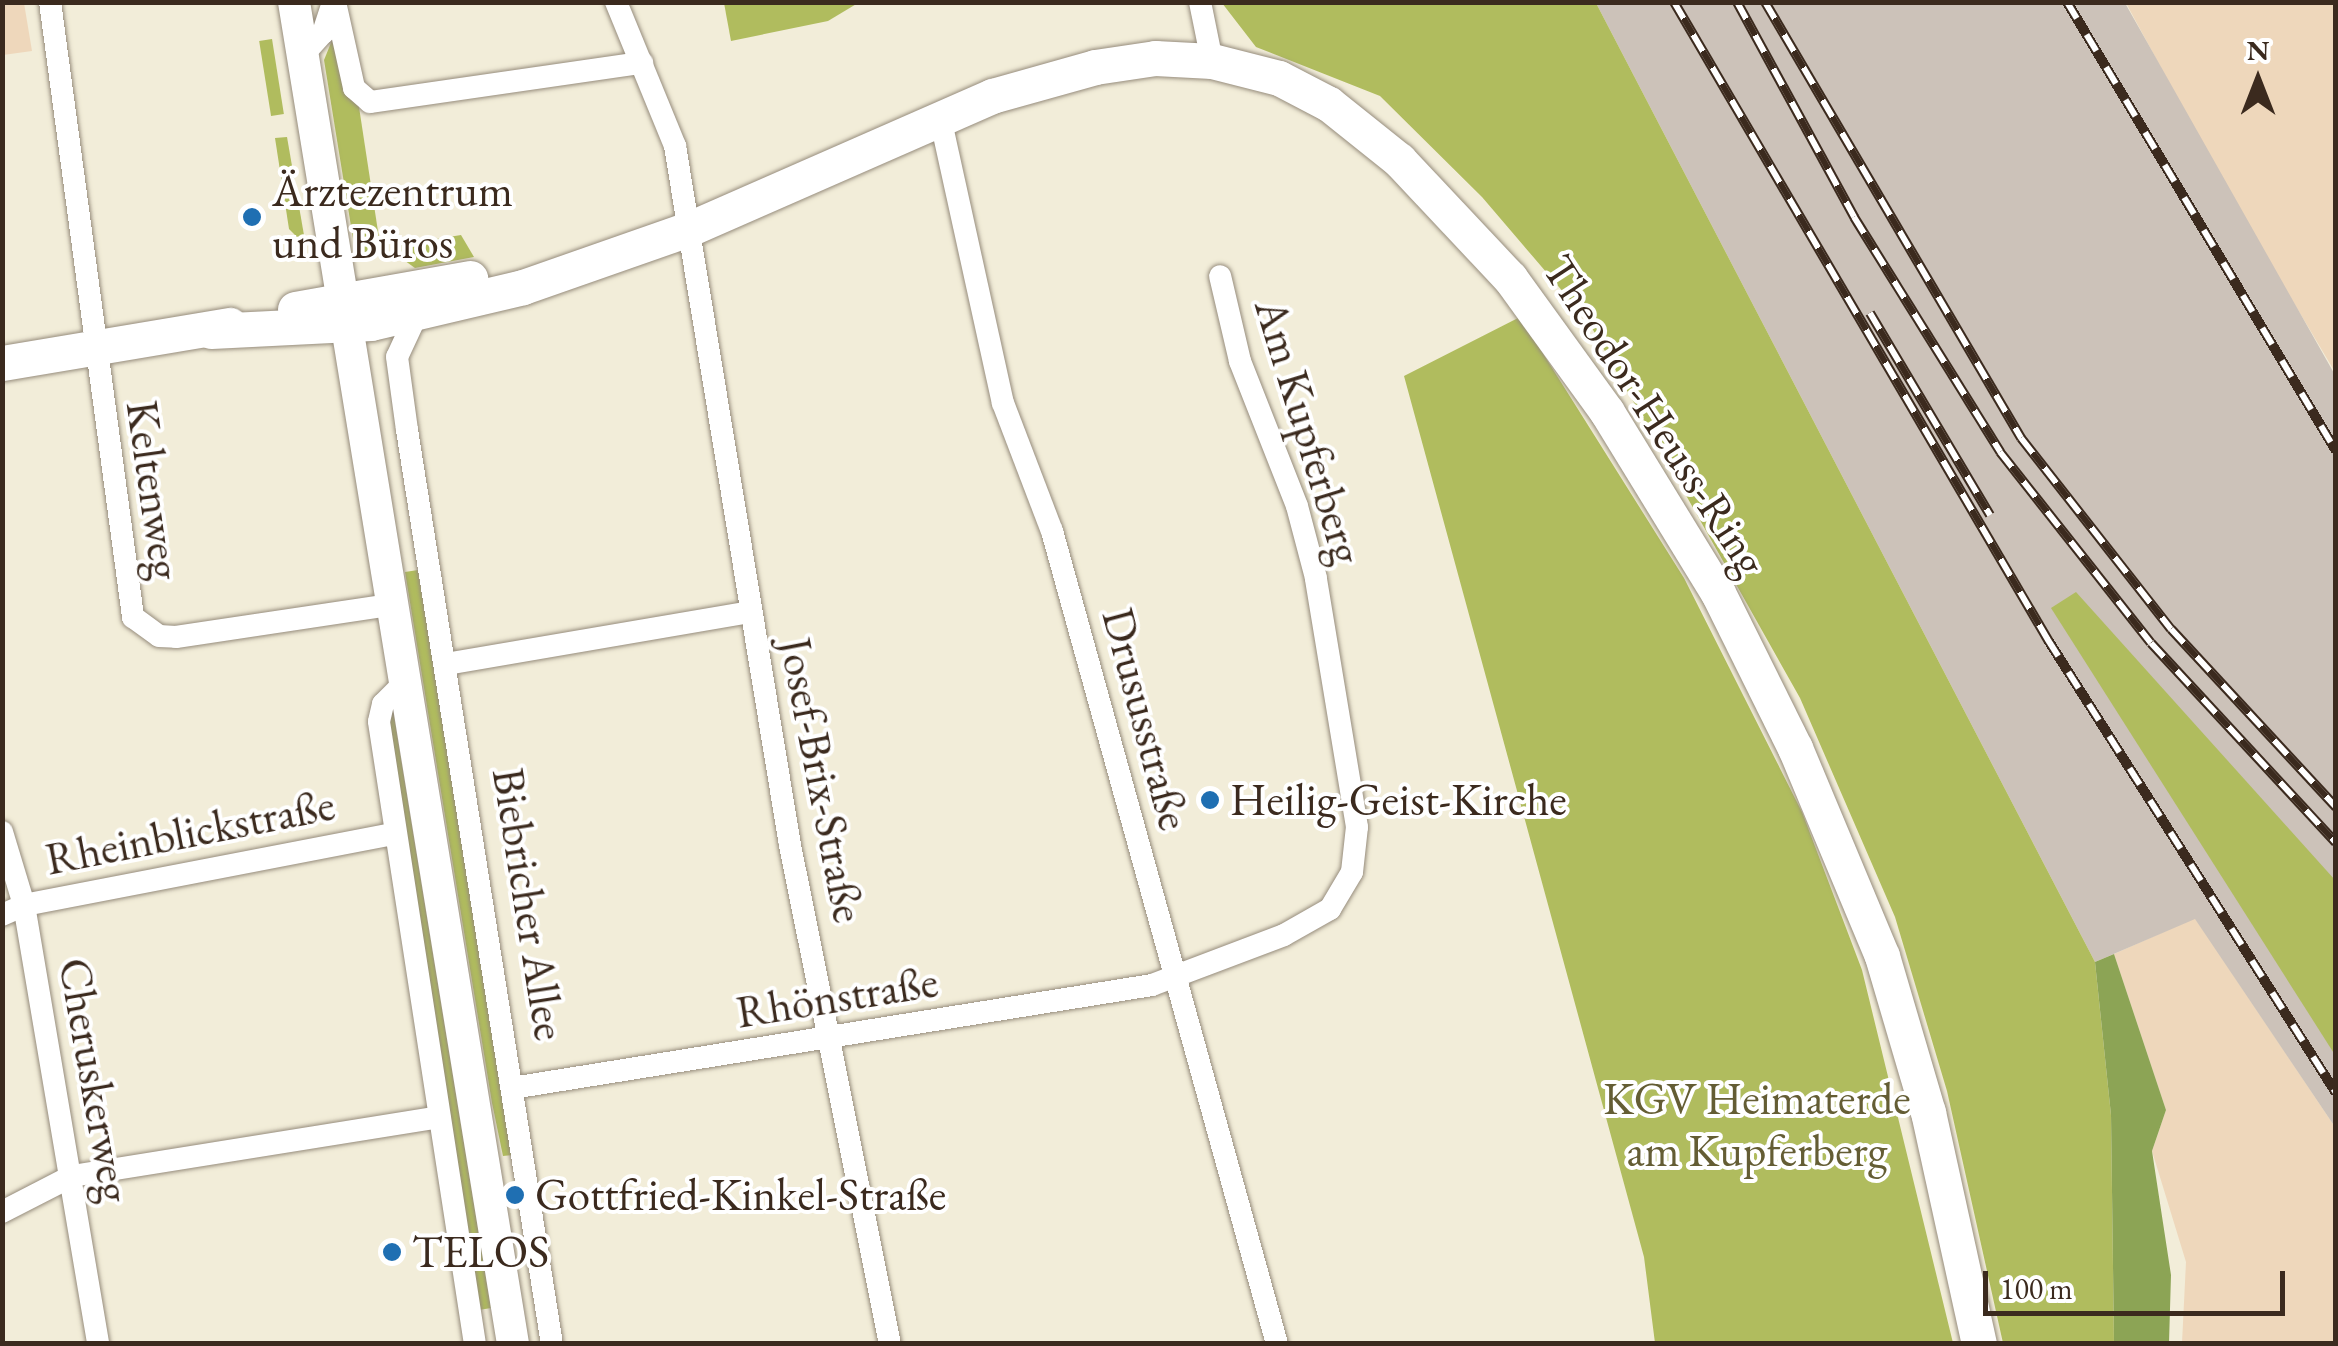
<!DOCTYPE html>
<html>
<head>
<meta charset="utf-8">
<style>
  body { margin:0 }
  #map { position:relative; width:2338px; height:1346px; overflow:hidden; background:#f2edd9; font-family:"EB Garamond",serif }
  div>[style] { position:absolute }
  .built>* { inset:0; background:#eed7bb }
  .industrial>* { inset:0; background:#ccc2b9 }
  .green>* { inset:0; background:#b0bc5e; transform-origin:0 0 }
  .forest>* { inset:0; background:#8ca455 }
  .roads { filter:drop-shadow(0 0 2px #968c7c) drop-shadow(0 0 2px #968c7c) }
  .minor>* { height:22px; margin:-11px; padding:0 11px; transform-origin:11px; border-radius:11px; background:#fff }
  .secondary>* { height:32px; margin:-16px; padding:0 16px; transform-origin:16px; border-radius:16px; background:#fff }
  .primary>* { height:35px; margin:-17.5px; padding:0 17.5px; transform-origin:17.5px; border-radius:17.5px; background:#fff }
  .rail>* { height:10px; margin-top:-5px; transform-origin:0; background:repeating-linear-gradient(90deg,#fff 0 19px,#3b2a1e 0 38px); box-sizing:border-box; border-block:2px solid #3b2a1e }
  .dots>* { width:28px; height:28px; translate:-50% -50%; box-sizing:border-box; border:5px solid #fff; border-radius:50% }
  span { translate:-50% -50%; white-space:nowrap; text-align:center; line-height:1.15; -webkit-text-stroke:8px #fff; paint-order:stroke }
  .poi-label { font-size:45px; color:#3b2a1e }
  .left { translate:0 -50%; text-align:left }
  .street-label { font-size:45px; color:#3b2a1e }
  .park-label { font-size:45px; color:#645d34 }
  .frame { position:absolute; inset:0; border:5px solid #3b2a1e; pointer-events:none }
  .north { position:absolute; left:2208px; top:30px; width:100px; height:100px; -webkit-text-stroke:8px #fff; paint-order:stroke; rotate:0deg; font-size:28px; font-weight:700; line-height:40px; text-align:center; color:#3b2a1e }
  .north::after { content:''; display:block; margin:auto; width:35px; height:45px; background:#3b2a1e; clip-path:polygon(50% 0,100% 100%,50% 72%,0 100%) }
  .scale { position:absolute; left:1983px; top:1271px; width:302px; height:45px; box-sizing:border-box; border:5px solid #3b2a1e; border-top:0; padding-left:12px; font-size:30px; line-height:35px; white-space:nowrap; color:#3b2a1e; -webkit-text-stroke:8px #fff; paint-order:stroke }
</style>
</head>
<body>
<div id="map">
  <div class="built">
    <div style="clip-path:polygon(2px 3px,24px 3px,32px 51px,3px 55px)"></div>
    <div style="clip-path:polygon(2126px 3px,2335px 3px,2335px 372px,2229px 194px)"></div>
    <div style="clip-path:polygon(2195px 918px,2335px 1127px,2335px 1343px,2182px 1343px,2186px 1262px,2152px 1151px,2166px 1110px,2114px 954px)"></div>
  </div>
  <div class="industrial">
    <div style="clip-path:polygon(1596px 3px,2125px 3px,2335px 375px,2335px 1127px,2195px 919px,2095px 962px)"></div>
  </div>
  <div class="green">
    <div style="clip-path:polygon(724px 3px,724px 2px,858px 3px,828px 21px,731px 41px)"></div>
    <div style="clip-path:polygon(1222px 3px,1596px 3px,2095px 962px,2111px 1115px,2114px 1343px,2003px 1343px,1947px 1091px,1895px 917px,1800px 698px,1588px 321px,1482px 197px,1380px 96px,1256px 47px)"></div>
    <div style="clip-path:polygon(335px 33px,359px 107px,379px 238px,377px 252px,356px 257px,324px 60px)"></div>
    <div style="left:272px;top:39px;width:76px;height:13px;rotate:81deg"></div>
    <div style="clip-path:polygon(287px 137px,305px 241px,304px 244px,289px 229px,275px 138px)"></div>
    <div style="clip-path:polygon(461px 235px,474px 257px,415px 268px,394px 253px,393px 246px)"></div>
    <div style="clip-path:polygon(1520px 317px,1684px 578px,1802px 812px,1862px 970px,1953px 1343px,1655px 1343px,1644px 1257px,1404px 376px)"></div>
    <div style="clip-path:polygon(418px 570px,514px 1155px,503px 1156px,492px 1103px,405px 572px)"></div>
    <div style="clip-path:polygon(2076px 592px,2335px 880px,2335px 1055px,2051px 608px)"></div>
    <div style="clip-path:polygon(393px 710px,491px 1308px,479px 1310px,388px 732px)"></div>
  </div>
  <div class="forest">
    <div style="clip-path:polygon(2114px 954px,2166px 1110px,2152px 1151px,2171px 1275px,2169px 1343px,2114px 1343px,2111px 1115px,2095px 962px)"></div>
  </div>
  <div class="roads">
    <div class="minor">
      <div style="left:50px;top:2px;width:621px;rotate:82.31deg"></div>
      <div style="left:133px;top:617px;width:32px;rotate:36deg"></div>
      <div style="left:159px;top:636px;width:17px;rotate:3deg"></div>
      <div style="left:176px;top:637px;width:215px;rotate:-8.5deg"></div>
      <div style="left:335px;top:2px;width:88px;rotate:77.5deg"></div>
      <div style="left:354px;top:88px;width:21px;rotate:41deg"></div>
      <div style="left:370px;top:102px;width:275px;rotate:-8.2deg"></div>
      <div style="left:616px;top:2px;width:156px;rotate:67.7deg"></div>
      <div style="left:675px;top:146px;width:708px;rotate:80.66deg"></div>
      <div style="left:790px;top:845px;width:509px;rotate:78.67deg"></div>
      <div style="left:1200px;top:2px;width:60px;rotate:78.5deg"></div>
      <div style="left:302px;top:56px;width:31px;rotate:-48deg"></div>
      <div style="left:323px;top:33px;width:33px;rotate:-72deg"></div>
      <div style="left:940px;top:117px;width:293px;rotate:77.6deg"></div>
      <div style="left:1003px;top:403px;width:137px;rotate:69.1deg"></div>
      <div style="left:1052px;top:531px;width:844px;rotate:74.53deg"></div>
      <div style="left:417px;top:314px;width:47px;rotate:114.9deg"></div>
      <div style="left:397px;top:357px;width:74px;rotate:82.2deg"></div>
      <div style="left:407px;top:430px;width:925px;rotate:80.99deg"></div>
      <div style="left:446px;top:664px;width:308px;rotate:-9.7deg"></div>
      <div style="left:405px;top:682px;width:31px;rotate:135deg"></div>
      <div style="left:383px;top:704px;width:18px;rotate:103deg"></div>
      <div style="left:379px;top:722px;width:629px;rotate:81.23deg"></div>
      <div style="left:2px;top:832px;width:76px;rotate:73.2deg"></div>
      <div style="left:24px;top:905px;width:445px;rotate:80.4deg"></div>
      <div style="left:2px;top:915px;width:24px;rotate:-24deg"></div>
      <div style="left:24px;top:905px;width:377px;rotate:-10.9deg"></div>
      <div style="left:512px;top:1088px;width:648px;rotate:-9.14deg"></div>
      <div style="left:1152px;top:985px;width:141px;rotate:-20.7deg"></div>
      <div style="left:1284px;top:935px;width:53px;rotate:-29.5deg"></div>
      <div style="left:1330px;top:909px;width:43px;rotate:-59.3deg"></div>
      <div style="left:1352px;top:872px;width:45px;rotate:-83.7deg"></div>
      <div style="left:1357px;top:827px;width:252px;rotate:-99.4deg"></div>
      <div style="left:1316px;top:578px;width:74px;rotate:-104.8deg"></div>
      <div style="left:1297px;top:506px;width:156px;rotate:-111.5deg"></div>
      <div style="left:1240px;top:361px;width:87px;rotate:-103.2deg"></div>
      <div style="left:2px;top:1212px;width:79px;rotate:-27.2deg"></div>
      <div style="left:72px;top:1176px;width:372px;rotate:-9.1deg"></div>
    </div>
    <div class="secondary">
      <div style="left:294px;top:2px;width:1360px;rotate:80.73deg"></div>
    </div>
    <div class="primary">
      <div style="left:295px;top:309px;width:178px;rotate:-10deg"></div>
      <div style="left:211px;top:331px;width:160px;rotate:-2.9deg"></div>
      <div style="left:371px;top:323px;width:156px;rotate:-13.3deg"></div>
      <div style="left:523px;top:287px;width:176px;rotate:-19.3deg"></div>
      <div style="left:689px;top:229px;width:331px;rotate:-23.7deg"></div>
      <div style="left:992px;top:96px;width:107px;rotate:-15.7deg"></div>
      <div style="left:1095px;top:67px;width:61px;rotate:-8.5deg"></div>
      <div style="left:1155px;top:58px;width:57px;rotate:3deg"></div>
      <div style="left:1212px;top:61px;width:69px;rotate:14.2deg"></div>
      <div style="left:1279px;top:78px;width:56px;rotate:27.5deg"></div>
      <div style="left:1329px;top:104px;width:90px;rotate:38.7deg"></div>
      <div style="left:1399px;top:160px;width:162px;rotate:46.8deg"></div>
      <div style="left:1510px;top:278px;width:165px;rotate:54.1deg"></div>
      <div style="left:1607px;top:412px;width:212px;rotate:58.5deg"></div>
      <div style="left:1718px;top:593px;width:173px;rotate:63.6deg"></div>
      <div style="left:1795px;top:748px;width:225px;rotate:67.3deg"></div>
      <div style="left:1882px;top:956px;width:163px;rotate:73.6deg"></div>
      <div style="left:1928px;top:1112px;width:238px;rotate:77.6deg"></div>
      <div style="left:2px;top:363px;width:231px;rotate:-9.5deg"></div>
    </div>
  </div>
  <div class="rail">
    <div style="left:1674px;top:2px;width:740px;rotate:59.62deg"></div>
    <div style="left:2048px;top:640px;width:537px;rotate:57.55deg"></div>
    <div style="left:1737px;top:2px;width:245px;rotate:61.4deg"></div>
    <div style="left:1854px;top:217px;width:277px;rotate:58.1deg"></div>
    <div style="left:2000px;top:452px;width:243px;rotate:51.7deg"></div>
    <div style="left:2151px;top:643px;width:272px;rotate:47.2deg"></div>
    <div style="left:1765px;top:2px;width:506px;rotate:59.58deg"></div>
    <div style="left:2021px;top:438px;width:243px;rotate:51.9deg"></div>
    <div style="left:2171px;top:629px;width:243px;rotate:47.2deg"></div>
    <div style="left:2067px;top:2px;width:523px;rotate:59.07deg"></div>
    <div style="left:1870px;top:313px;width:235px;rotate:59.3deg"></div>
  </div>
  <div class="dots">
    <div style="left:252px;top:217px;background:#1f6fb2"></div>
    <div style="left:1210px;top:800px;background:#1f6fb2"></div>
    <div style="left:515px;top:1195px;background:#1f6fb2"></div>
    <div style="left:392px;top:1252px;background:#1f6fb2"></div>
  </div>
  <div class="poi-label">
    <span class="left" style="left:272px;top:217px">Ärztezentrum<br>und Büros</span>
    <span class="left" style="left:1230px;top:800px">Heilig-Geist-Kirche</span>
    <span class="left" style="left:535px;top:1195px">Gottfried-Kinkel-Straße</span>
    <span class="left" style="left:412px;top:1252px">TELOS</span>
  </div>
  <div class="street-label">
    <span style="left:1655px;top:415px;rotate:57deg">Theodor-Heuss-Ring</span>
    <span style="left:1309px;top:431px;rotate:73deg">Am Kupferberg</span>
    <span style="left:154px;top:490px;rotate:82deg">Keltenweg</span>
    <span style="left:1146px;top:719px;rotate:75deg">Drususstraße</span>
    <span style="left:822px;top:780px;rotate:79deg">Josef-Brix-Straße</span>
    <span style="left:190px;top:832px;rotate:-11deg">Rheinblickstraße</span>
    <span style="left:529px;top:904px;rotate:81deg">Biebricher Allee</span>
    <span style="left:837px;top:997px;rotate:-9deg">Rhönstraße</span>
    <span style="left:95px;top:1080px;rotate:80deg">Cheruskerweg</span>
  </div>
  <div class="park-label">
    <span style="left:1757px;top:1125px">KGV Heimaterde<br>am Kupferberg</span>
  </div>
  <div class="frame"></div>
  <div class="north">N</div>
  <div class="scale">100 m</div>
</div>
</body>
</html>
